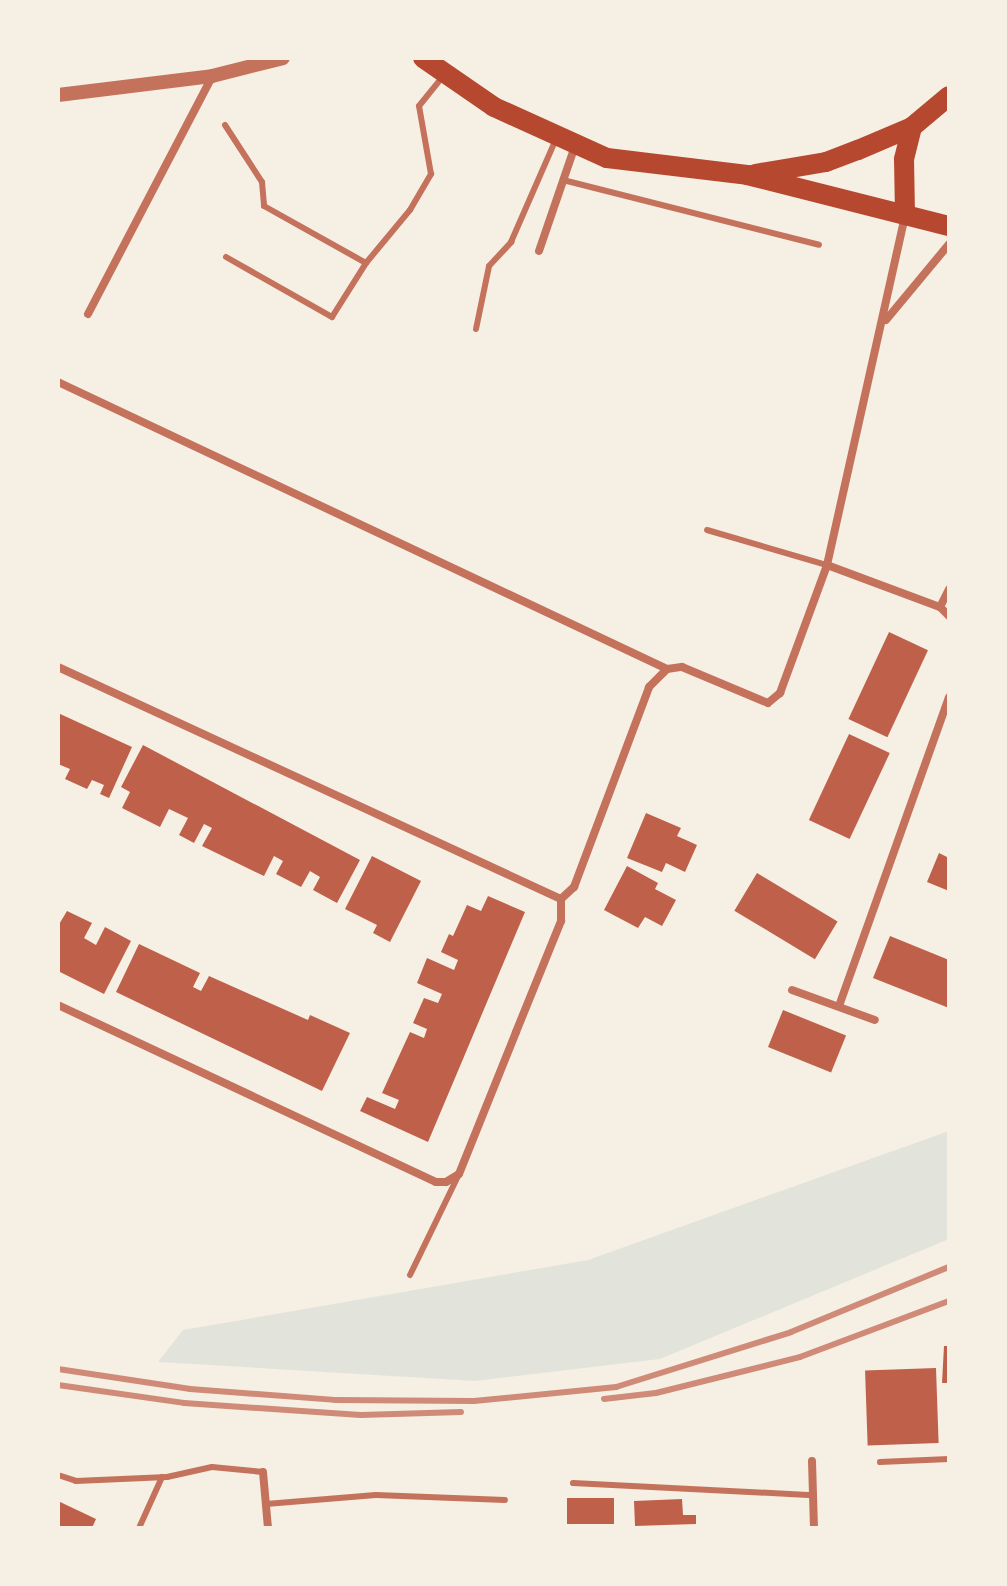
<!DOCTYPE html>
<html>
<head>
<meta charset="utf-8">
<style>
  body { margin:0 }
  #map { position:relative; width:1007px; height:1586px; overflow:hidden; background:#f6efe4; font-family:"Exo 2",sans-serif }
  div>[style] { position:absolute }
  .green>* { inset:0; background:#e2e4dc }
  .building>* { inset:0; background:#bf614a; transform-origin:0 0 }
  .path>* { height:5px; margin:-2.5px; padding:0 2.5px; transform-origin:2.5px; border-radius:2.5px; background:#b5482f }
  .service>* { height:6px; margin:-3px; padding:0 3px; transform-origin:3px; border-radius:3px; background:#c5725c }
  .minor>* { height:8px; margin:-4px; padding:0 4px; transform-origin:4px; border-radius:4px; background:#c5725c }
  .tertiary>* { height:14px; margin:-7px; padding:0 7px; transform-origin:7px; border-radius:7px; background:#c5725c }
  .primary>* { height:20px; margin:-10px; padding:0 10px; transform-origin:10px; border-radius:10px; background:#b5482f }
  .rail>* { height:6px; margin:-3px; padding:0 3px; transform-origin:3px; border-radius:3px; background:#cf8b77 }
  span { translate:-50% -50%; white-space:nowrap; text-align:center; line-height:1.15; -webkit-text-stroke:7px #f6efe4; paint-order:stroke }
  .frame { position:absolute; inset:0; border:60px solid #f6efe4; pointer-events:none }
</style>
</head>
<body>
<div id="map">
  <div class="green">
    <div style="clip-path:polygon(949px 1131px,949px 1239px,660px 1359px,475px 1381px,158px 1362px,183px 1330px,588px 1260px)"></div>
  </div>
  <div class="building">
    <div style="left:889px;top:632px;width:43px;height:96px;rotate:25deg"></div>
    <div style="clip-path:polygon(58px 713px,132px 747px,109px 798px,100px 794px,104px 785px,92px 780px,87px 789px,65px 779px,70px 769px,58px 764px)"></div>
    <div style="left:849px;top:734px;width:45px;height:95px;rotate:25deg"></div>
    <div style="clip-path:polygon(143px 745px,360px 860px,337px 903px,313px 890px,320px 877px,310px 871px,301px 887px,276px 874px,283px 861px,274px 856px,264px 876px,202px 846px,212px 828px,204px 824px,194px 843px,179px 835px,188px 818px,169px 809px,160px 827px,122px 808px,130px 792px,121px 787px)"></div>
    <div style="clip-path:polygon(646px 813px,681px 828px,677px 836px,697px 845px,685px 872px,666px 863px,662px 872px,627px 858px)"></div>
    <div style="clip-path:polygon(949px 851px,949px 891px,927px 882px,939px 853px,947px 857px)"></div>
    <div style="clip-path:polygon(372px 856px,421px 881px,390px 942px,373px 933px,377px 925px,345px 909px)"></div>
    <div style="clip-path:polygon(627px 866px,658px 883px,655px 889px,676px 900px,662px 926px,645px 917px,638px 928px,604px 910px)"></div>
    <div style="left:757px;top:873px;width:94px;height:44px;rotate:31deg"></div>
    <div style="clip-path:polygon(488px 896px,525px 912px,428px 1142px,360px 1111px,367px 1097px,395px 1109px,399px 1100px,382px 1093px,410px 1032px,424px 1038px,427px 1029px,413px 1023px,424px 998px,438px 1003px,442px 994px,417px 983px,427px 958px,454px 970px,458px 960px,441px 952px,449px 934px,453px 936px,467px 905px,481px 911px)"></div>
    <div style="clip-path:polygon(67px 911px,92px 923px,84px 938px,96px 945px,105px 927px,131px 941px,104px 994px,58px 971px,58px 926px)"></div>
    <div style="clip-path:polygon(890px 936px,949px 960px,949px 1008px,873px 978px)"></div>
    <div style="clip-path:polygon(139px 944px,200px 973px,193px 987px,201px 991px,209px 976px,308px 1020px,310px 1015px,350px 1033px,322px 1091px,116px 992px)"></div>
    <div style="left:783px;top:1010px;width:68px;height:40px;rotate:22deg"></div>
    <div style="clip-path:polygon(944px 1346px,949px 1346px,949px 1383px,942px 1383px)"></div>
    <div style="left:936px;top:1368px;width:75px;height:71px;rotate:88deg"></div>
    <div style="left:614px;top:1498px;width:26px;height:47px;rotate:90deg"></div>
    <div style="clip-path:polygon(682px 1499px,683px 1515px,696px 1515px,696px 1524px,635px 1526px,634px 1501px)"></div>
    <div style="clip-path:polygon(58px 1501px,96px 1519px,92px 1528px,58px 1528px)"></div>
  </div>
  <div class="path">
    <div style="left:323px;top:1528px;width:220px"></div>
  </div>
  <div class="service">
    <div style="left:225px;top:125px;width:68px;rotate:57deg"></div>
    <div style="left:262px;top:182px;width:24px;rotate:85deg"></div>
    <div style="left:264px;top:206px;width:117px;rotate:29.2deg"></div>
    <div style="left:366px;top:263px;width:69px;rotate:-50.3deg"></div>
    <div style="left:410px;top:210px;width:42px;rotate:-59.7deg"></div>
    <div style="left:431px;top:174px;width:69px;rotate:-100deg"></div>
    <div style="left:419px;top:106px;width:38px;rotate:-51deg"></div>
    <div style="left:563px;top:180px;width:264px;rotate:14.2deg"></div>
    <div style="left:226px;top:257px;width:122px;rotate:29.5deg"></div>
    <div style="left:332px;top:317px;width:64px;rotate:-57.8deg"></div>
    <div style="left:476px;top:329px;width:64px;rotate:-78.3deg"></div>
    <div style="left:489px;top:266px;width:33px;rotate:-47deg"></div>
    <div style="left:511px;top:242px;width:112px;rotate:-66.4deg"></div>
    <div style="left:707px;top:530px;width:125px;rotate:16.3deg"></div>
    <div style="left:410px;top:1275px;width:112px;rotate:-64.1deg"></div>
    <div style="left:880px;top:1462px;width:69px;rotate:-2.5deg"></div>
    <div style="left:58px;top:1475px;width:19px;rotate:18deg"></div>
    <div style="left:76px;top:1481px;width:91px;rotate:-2.5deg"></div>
    <div style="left:167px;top:1477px;width:46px;rotate:-12.5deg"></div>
    <div style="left:212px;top:1467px;width:51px;rotate:5.6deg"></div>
    <div style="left:573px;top:1483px;width:240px;rotate:2.9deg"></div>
    <div style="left:266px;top:1504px;width:110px;rotate:-4.7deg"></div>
    <div style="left:376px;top:1495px;width:129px;rotate:2.2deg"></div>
    <div style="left:139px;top:1528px;width:56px;rotate:-65.7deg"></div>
  </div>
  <div class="minor">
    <div style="left:539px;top:251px;width:111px;rotate:-71.1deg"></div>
    <div style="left:88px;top:314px;width:267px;rotate:-62.4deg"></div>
    <div style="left:886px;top:320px;width:99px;rotate:-50.3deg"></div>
    <div style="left:58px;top:382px;width:673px;rotate:25.23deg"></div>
    <div style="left:667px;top:669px;width:15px;rotate:-8deg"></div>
    <div style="left:682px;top:667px;width:93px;rotate:22.7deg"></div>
    <div style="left:768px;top:703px;width:16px;rotate:-40deg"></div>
    <div style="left:780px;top:693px;width:136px;rotate:-69.8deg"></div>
    <div style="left:827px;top:565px;width:358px;rotate:-77.4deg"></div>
    <div style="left:827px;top:565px;width:121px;rotate:20.4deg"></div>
    <div style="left:940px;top:607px;width:13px;rotate:45deg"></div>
    <div style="left:940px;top:607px;width:20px;rotate:-63deg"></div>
    <div style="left:58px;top:667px;width:554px;rotate:24.76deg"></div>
    <div style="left:561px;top:899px;width:18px;rotate:-43deg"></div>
    <div style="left:574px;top:887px;width:214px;rotate:-69.4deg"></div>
    <div style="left:649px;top:687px;width:25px;rotate:-45deg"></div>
    <div style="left:792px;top:990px;width:88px;rotate:19.9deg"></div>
    <div style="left:58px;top:1005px;width:417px;rotate:25.1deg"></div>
    <div style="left:436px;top:1182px;width:10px"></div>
    <div style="left:446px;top:1182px;width:15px;rotate:-32deg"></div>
    <div style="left:459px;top:1174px;width:153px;rotate:-68.1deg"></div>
    <div style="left:516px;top:1032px;width:120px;rotate:-67.9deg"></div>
    <div style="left:561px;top:921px;width:22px;rotate:-90deg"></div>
    <div style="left:839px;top:1006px;width:328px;rotate:-70.4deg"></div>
    <div style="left:812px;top:1461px;width:67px;rotate:88.3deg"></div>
    <div style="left:263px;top:1472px;width:56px;rotate:84.9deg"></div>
  </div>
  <div class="tertiary">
    <div style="left:58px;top:95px;width:155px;rotate:-7deg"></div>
    <div style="left:212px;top:76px;width:73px;rotate:-14.2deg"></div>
  </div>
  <div class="primary">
    <div style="left:423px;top:58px;width:86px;rotate:34.6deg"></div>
    <div style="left:494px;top:107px;width:124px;rotate:24.3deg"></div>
    <div style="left:607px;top:158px;width:141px;rotate:6.9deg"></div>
    <div style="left:747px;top:175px;width:208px;rotate:14.2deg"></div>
    <div style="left:755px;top:174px;width:72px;rotate:-9.6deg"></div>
    <div style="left:826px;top:162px;width:34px;rotate:-21deg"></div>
    <div style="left:858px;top:150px;width:59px;rotate:-23.1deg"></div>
    <div style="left:912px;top:127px;width:48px;rotate:-40deg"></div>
    <div style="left:905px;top:215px;width:56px;rotate:-91deg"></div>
    <div style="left:904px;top:159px;width:33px;rotate:-76deg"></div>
  </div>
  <div class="rail">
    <div style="left:58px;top:1369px;width:134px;rotate:8.6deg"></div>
    <div style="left:190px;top:1389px;width:145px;rotate:4.3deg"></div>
    <div style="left:335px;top:1400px;width:139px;rotate:0.4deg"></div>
    <div style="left:474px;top:1401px;width:143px;rotate:-5.6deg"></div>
    <div style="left:616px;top:1387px;width:183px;rotate:-17.4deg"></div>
    <div style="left:791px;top:1332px;width:171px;rotate:-22.4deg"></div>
    <div style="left:58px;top:1385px;width:127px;rotate:8.1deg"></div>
    <div style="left:184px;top:1403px;width:177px;rotate:3.9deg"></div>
    <div style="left:361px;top:1415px;width:100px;rotate:-1.7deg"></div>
    <div style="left:604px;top:1399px;width:52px;rotate:-6.6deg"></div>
    <div style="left:656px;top:1393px;width:148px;rotate:-14deg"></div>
    <div style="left:800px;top:1357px;width:159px;rotate:-20.6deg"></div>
  </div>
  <div class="frame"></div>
</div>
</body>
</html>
